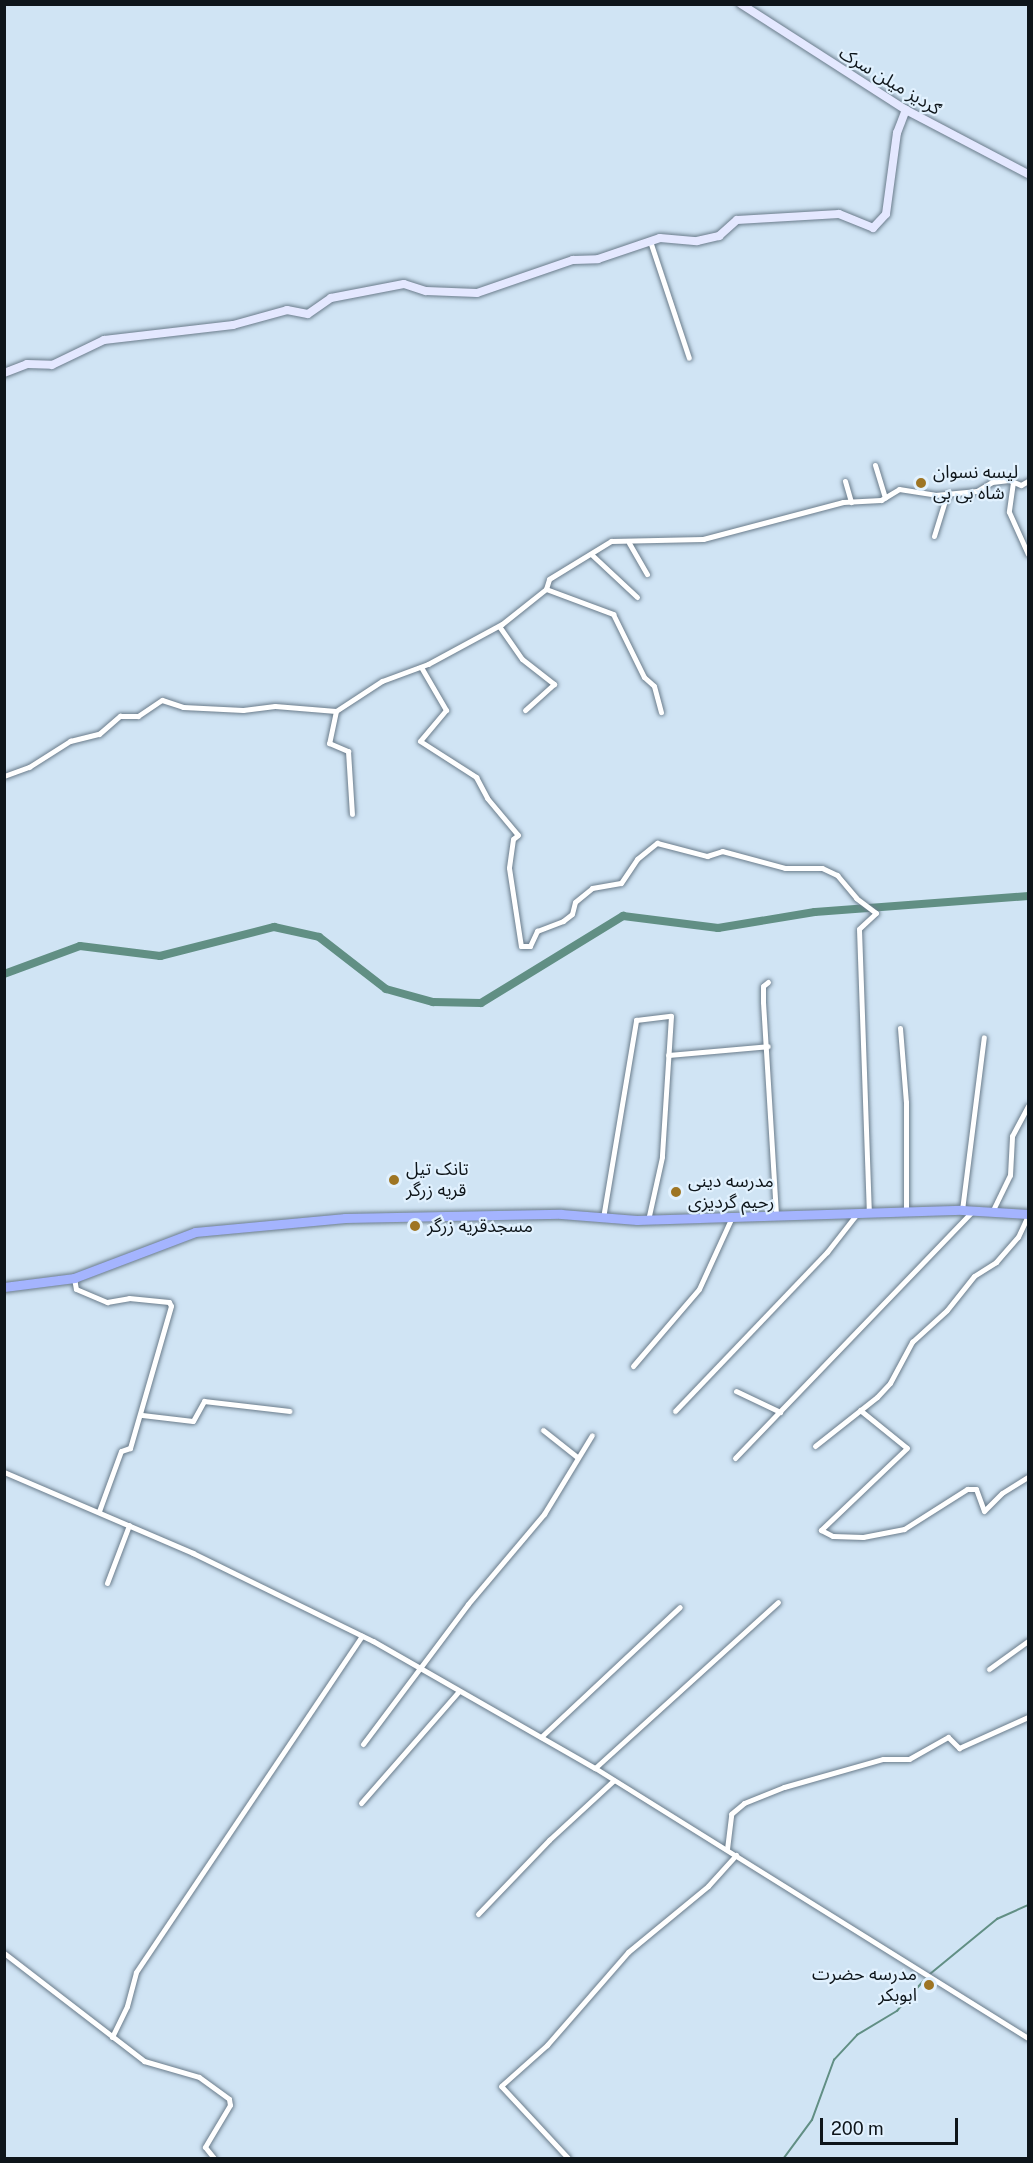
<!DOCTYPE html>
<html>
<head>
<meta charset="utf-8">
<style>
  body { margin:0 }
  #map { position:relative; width:1033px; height:2163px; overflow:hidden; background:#d0e4f4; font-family:"Public Sans","Noto Sans Arabic",sans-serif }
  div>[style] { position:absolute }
  .stream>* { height:1.5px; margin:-0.75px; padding:0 0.75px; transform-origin:0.75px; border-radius:0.75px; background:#618f84 }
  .river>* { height:8px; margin:-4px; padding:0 4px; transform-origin:4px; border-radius:4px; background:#618f84 }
  .roads { filter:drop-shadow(0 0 2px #6a7c8b) drop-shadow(0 0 2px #6a7c8b) }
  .street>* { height:5px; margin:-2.5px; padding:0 2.5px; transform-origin:2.5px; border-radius:2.5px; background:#fff }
  .secondary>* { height:8px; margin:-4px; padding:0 4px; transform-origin:4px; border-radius:4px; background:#e4e8ff }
  .highway>* { height:9px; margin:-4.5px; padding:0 4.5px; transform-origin:4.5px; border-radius:4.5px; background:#a4b4fe }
  .dots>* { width:16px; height:16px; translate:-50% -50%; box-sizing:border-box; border:3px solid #e1f1fe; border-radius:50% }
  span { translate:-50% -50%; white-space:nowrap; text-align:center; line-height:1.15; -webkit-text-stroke:4.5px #e1f1fe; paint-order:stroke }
  .street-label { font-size:18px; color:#0e151a }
  .poi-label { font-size:18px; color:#0e151a }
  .left { translate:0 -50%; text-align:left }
  .right { translate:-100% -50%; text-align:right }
  .frame { position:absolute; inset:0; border:6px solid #0e151a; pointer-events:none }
  .scale { position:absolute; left:820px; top:2118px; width:138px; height:27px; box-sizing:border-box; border:3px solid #0e151a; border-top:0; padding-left:8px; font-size:18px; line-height:21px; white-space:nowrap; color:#0e151a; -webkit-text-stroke:4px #e1f1fe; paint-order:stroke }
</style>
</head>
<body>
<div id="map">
  <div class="stream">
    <div style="left:930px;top:1974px;width:87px;rotate:-39.4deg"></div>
    <div style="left:997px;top:1919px;width:34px;rotate:-24deg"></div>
    <div style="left:784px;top:2158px;width:47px;rotate:-53.6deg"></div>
    <div style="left:812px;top:2120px;width:64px;rotate:-69.9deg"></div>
    <div style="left:834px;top:2060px;width:34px;rotate:-47deg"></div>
    <div style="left:857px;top:2035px;width:47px;rotate:-31deg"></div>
    <div style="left:897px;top:2011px;width:44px;rotate:-48.7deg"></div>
  </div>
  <div class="river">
    <div style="left:4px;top:974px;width:81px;rotate:-20.2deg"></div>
    <div style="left:80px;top:946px;width:81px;rotate:7.1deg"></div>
    <div style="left:160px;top:956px;width:118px;rotate:-14.3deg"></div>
    <div style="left:274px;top:927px;width:46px;rotate:12.5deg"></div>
    <div style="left:319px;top:937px;width:85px;rotate:37.8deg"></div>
    <div style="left:386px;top:989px;width:49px;rotate:15.5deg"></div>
    <div style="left:433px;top:1002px;width:48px;rotate:1.2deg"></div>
    <div style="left:481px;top:1003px;width:167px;rotate:-31.5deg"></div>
    <div style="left:623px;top:916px;width:96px;rotate:7.2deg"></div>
    <div style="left:718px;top:928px;width:98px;rotate:-9.4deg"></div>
    <div style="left:815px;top:912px;width:214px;rotate:-4.3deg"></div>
  </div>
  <div class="roads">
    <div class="street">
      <div style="left:650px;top:241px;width:123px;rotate:71.6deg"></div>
      <div style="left:875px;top:465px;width:34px;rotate:73deg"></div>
      <div style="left:845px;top:481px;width:22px;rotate:74deg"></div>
      <div style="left:1013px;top:482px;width:30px;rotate:98deg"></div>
      <div style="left:1009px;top:512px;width:46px;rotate:65.7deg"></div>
      <div style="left:934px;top:536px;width:44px;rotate:-72.8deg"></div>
      <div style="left:629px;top:543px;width:36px;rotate:60deg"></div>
      <div style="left:591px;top:554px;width:63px;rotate:43.1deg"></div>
      <div style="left:546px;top:589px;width:72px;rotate:20.5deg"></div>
      <div style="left:613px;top:614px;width:70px;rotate:63.8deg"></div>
      <div style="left:644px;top:677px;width:13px;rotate:42deg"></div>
      <div style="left:654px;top:686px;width:27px;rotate:75deg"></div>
      <div style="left:499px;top:626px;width:40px;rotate:55.1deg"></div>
      <div style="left:522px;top:659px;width:41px;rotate:38deg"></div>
      <div style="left:554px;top:684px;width:39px;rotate:138deg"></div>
      <div style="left:421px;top:667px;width:50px;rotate:59.8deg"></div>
      <div style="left:446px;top:710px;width:40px;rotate:130deg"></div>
      <div style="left:420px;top:741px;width:67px;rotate:32.7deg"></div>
      <div style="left:476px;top:777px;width:24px;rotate:62deg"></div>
      <div style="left:487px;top:798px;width:48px;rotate:50deg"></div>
      <div style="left:518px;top:835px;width:6px;rotate:141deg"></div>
      <div style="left:513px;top:839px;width:29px;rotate:98deg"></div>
      <div style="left:509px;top:868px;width:79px;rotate:81.3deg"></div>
      <div style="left:521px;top:946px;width:9px"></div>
      <div style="left:530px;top:946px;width:17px;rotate:-65deg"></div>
      <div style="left:537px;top:931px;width:28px;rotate:-21deg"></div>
      <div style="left:563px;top:921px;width:11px;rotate:-38deg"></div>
      <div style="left:572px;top:914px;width:12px;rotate:-76deg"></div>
      <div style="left:575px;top:902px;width:22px;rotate:-39deg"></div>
      <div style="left:592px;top:888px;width:29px;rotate:-10deg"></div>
      <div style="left:621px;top:883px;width:29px;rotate:-56deg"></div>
      <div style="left:637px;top:859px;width:26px;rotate:-39deg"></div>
      <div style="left:657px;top:843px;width:52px;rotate:14.6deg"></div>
      <div style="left:707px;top:856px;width:16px;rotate:-18deg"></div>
      <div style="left:722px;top:851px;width:65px;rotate:15.1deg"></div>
      <div style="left:785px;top:868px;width:37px"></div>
      <div style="left:822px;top:868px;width:17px;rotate:25deg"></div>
      <div style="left:837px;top:875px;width:30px;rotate:50deg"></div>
      <div style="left:856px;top:898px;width:25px;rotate:37deg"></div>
      <div style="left:876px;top:913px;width:23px;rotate:137deg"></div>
      <div style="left:859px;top:929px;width:284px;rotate:88deg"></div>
      <div style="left:336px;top:711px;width:33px;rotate:102deg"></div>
      <div style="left:329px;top:743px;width:21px;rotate:23deg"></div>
      <div style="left:348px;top:751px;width:63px;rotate:86.4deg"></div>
      <div style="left:4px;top:776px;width:27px;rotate:-20deg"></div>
      <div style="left:29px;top:767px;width:49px;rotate:-32.4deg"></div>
      <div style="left:70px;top:741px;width:30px;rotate:-14deg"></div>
      <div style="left:99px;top:734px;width:28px;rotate:-41deg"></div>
      <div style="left:120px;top:716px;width:18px"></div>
      <div style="left:138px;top:716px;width:29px;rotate:-34deg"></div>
      <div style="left:162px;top:700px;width:22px;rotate:18deg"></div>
      <div style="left:183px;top:707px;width:60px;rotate:2.9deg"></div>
      <div style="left:243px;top:710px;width:32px;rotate:-7deg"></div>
      <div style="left:275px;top:706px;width:61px;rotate:4.7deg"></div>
      <div style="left:336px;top:711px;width:55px;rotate:-33.1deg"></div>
      <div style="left:382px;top:681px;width:49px;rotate:-20.3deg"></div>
      <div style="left:428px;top:664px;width:84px;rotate:-28.4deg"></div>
      <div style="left:502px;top:624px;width:56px;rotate:-38.5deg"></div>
      <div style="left:546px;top:589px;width:10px;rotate:-73deg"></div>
      <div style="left:549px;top:579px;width:73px;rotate:-31.5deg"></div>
      <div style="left:611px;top:541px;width:92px;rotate:-1.2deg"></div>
      <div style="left:703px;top:539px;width:145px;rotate:-14.8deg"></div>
      <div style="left:843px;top:502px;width:38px;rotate:-3deg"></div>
      <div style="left:881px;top:500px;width:21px;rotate:-31deg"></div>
      <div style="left:899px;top:489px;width:36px;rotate:9deg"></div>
      <div style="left:935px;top:495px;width:42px;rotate:-5.4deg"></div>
      <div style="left:977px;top:491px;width:17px;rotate:-31deg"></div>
      <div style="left:992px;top:482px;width:17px;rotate:-7deg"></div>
      <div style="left:1009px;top:480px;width:13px;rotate:23deg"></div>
      <div style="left:1021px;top:485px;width:8px;rotate:-30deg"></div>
      <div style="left:768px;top:982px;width:6px;rotate:141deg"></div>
      <div style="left:763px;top:986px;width:16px;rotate:90deg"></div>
      <div style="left:763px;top:1002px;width:215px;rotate:86.5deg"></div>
      <div style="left:900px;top:1028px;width:74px;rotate:85.4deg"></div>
      <div style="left:906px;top:1102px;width:111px;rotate:90deg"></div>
      <div style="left:668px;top:1055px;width:100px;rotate:-5.1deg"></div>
      <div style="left:962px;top:1210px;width:174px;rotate:-82.8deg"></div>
      <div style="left:992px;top:1212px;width:41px;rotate:-64.1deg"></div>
      <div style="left:1010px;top:1175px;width:39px;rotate:-87deg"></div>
      <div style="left:1012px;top:1136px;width:34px;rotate:-62deg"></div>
      <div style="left:603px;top:1218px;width:201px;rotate:-80.5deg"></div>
      <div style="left:636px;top:1020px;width:35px;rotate:-7deg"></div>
      <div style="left:671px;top:1016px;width:141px;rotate:93.7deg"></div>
      <div style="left:662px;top:1157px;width:65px;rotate:102.5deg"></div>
      <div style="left:74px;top:1278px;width:11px;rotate:80deg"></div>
      <div style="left:76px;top:1289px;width:34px;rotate:23deg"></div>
      <div style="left:107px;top:1302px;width:22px;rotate:-10deg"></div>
      <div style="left:129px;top:1298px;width:40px;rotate:5.7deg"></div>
      <div style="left:169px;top:1302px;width:4px;rotate:63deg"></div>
      <div style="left:171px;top:1306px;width:148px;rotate:106.1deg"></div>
      <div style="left:130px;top:1448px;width:9px;rotate:162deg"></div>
      <div style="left:121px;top:1451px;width:64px;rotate:110.1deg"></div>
      <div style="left:633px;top:1366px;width:101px;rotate:-49.4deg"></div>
      <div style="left:699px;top:1289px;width:77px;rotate:-65.4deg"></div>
      <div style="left:736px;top:1391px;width:49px;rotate:25.5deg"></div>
      <div style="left:860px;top:1410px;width:60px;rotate:39deg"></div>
      <div style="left:907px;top:1448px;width:119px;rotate:136.4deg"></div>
      <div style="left:821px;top:1530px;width:13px;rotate:27deg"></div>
      <div style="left:833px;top:1536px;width:30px;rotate:2deg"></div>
      <div style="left:863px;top:1537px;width:42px;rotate:-11deg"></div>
      <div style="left:904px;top:1529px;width:75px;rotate:-32.4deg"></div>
      <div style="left:967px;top:1489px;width:9px"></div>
      <div style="left:976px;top:1489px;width:23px;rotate:70deg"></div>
      <div style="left:984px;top:1511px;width:25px;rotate:-45deg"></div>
      <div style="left:1002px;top:1493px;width:31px;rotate:-32deg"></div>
      <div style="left:675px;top:1411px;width:220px;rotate:-46.3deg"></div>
      <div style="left:827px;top:1252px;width:47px;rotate:-51.9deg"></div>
      <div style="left:142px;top:1415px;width:51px;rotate:6.7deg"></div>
      <div style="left:193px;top:1421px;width:23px;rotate:-61deg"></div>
      <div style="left:204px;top:1401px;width:86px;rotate:6.7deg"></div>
      <div style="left:543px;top:1430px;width:43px;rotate:38.5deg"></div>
      <div style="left:815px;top:1446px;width:79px;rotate:-38.3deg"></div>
      <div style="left:877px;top:1397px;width:19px;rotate:-47deg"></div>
      <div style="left:890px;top:1383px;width:47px;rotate:-61.8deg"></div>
      <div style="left:912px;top:1342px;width:47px;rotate:-42.4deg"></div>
      <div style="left:947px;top:1310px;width:43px;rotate:-51.5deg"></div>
      <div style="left:974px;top:1276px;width:26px;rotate:-32deg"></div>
      <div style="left:996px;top:1262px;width:33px;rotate:-49deg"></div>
      <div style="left:1018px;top:1237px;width:23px;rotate:-65deg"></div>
      <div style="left:735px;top:1458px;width:343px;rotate:-46.1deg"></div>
      <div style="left:4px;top:1472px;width:206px;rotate:23.2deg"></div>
      <div style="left:193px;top:1553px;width:200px;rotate:26.1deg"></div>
      <div style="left:373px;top:1641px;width:256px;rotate:29.8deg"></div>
      <div style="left:595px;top:1768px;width:510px;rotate:31.95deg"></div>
      <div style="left:107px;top:1583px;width:62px;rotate:-69.2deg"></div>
      <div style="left:989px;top:1669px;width:48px;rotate:-35.7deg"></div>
      <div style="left:541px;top:1737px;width:190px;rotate:-43.1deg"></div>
      <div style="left:363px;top:1744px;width:175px;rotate:-53.1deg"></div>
      <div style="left:468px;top:1604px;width:118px;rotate:-49.8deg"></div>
      <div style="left:544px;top:1514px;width:92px;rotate:-58.7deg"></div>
      <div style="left:595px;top:1768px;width:247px;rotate:-42.2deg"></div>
      <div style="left:361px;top:1803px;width:149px;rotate:-48.8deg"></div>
      <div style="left:727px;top:1849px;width:35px;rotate:-83deg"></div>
      <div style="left:731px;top:1814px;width:17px;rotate:-40deg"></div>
      <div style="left:744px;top:1803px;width:43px;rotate:-21.8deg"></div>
      <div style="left:784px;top:1787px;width:103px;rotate:-15.8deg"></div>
      <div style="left:883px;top:1759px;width:26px"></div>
      <div style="left:909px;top:1759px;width:45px;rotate:-29.4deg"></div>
      <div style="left:948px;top:1737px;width:16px;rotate:45deg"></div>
      <div style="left:959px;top:1748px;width:76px;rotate:-24.2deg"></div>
      <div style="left:478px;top:1914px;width:103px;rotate:-46.2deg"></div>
      <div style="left:549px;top:1840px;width:88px;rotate:-42.7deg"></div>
      <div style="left:4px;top:1953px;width:177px;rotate:37.6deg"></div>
      <div style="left:144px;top:2061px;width:57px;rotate:16.2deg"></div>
      <div style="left:199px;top:2077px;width:37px;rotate:36deg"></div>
      <div style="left:229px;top:2099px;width:6px;rotate:81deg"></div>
      <div style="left:230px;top:2105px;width:49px;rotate:120.8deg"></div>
      <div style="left:205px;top:2147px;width:14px;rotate:51deg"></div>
      <div style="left:112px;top:2037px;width:34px;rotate:-64deg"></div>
      <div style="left:127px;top:2006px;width:35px;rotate:-75deg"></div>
      <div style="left:136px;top:1972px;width:405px;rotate:-56.1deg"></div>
      <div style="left:568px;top:2158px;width:98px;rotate:-132.9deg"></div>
      <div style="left:501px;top:2086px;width:62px;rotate:-41.7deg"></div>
      <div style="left:547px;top:2045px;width:123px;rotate:-48.9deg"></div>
      <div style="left:628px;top:1952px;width:104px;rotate:-39.5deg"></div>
      <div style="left:708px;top:1886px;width:42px;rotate:-47.9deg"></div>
    </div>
    <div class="secondary">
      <div style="left:741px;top:4px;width:196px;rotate:32.7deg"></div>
      <div style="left:906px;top:110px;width:138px;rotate:27.7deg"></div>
      <div style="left:4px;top:373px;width:25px;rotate:-21deg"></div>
      <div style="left:27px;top:364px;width:25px;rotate:2deg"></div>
      <div style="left:52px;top:365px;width:58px;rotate:-25.7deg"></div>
      <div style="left:104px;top:340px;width:130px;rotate:-6.6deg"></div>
      <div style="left:233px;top:325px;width:56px;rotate:-15.5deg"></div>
      <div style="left:287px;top:310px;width:21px;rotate:11deg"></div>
      <div style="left:308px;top:314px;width:28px;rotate:-35deg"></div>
      <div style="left:331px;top:298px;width:74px;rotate:-10.9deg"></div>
      <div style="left:404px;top:284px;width:23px;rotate:18deg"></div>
      <div style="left:426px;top:291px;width:51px;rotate:2.2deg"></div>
      <div style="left:477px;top:293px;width:102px;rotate:-19deg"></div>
      <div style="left:573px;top:260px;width:25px;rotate:-2deg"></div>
      <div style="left:598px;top:259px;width:65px;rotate:-18.7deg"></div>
      <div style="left:660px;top:238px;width:37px;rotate:5deg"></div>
      <div style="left:697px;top:241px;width:23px;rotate:-13deg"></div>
      <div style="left:719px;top:236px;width:24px;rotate:-42deg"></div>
      <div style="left:737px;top:220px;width:102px;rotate:-3.4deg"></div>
      <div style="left:839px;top:214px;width:37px;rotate:22deg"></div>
      <div style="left:873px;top:228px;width:19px;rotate:-47deg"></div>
      <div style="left:886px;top:214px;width:82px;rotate:-82.3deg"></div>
      <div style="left:897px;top:133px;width:25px;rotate:-69deg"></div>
    </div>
    <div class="highway">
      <div style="left:4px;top:1287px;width:71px;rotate:-7.3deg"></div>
      <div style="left:74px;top:1278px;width:129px;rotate:-20.8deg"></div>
      <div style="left:195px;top:1232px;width:151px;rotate:-5.3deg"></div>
      <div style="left:345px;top:1218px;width:216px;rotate:-1.1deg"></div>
      <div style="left:561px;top:1214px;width:76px;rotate:4.5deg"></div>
      <div style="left:637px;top:1220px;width:325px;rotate:-1.8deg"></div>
      <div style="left:962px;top:1210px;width:66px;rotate:3.5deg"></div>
    </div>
  </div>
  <div class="dots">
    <div style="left:921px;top:483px;background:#9e7523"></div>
    <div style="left:394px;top:1180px;background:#9e7523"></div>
    <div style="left:676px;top:1192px;background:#9e7523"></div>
    <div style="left:415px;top:1226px;background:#9e7523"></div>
    <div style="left:929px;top:1985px;background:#9e7523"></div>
  </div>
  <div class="street-label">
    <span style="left:890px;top:81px;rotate:31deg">ګردیز میلن سرک</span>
  </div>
  <div class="poi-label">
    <span class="left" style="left:933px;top:483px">لیسه نسوان<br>شاه بی بی</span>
    <span class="left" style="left:406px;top:1180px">تانک تیل<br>قریه زرگر</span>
    <span class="left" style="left:688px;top:1192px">مدرسه دینی<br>رحیم گردیزی</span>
    <span class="left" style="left:427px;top:1226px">مسجدقریه زرگر</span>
    <span class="right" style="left:917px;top:1985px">مدرسه حضرت<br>ابوبکر</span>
  </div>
  <div class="frame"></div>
  <div class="scale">200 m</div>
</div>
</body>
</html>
